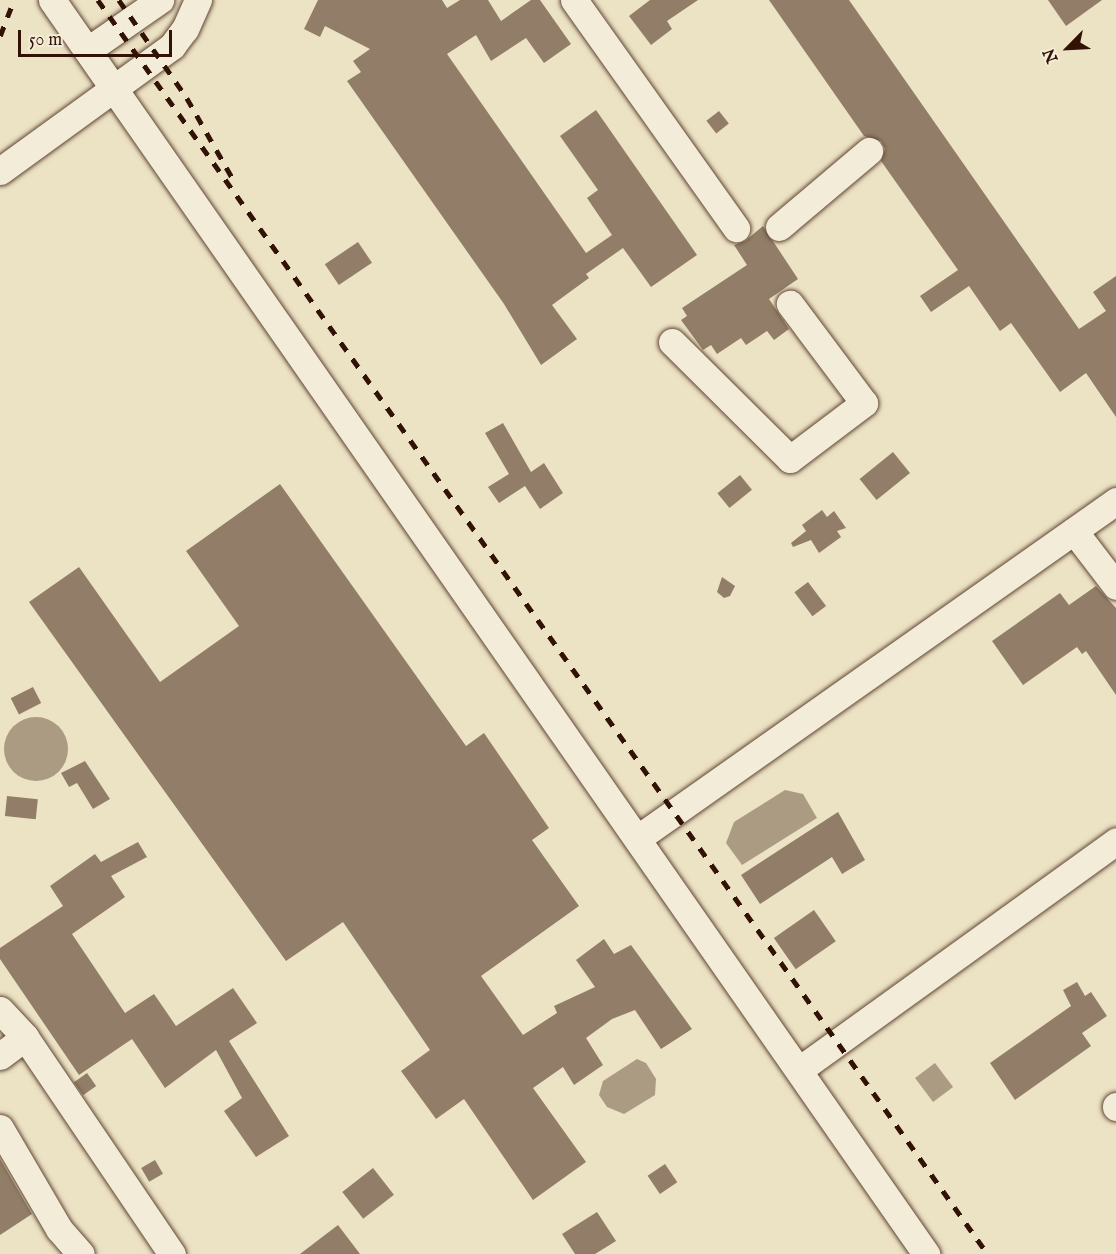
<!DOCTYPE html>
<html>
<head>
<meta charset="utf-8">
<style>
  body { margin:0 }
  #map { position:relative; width:1116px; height:1254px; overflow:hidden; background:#ece2c4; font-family:"IM FELL English",serif }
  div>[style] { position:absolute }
  .water>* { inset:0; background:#ac9b83; transform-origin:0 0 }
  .round { border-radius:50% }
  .building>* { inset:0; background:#927e68; transform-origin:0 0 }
  .roads { filter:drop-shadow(0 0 2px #604634) drop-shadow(0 0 2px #604634) }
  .minor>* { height:27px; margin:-13.5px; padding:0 13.5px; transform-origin:13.5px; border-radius:13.5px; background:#f3ecd9 }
  .rail>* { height:4.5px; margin-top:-2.25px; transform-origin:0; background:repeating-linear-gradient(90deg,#311204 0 10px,transparent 0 20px) }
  span { translate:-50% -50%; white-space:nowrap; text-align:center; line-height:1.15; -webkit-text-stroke:5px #f3ecd9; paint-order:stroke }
  .north { position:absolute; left:1038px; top:18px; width:60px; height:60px; -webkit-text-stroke:4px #f3ecd9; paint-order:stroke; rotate:246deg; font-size:16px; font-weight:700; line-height:24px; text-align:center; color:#311204 }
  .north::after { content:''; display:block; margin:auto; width:21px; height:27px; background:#311204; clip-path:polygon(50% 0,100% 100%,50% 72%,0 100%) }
  .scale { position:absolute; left:18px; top:30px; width:154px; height:27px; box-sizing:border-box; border:3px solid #311204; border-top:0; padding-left:8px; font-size:18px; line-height:21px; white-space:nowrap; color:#311204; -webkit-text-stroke:4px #f3ecd9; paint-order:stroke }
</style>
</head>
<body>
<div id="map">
  <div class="water">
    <div class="round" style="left:4px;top:717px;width:64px;height:64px"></div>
    <div style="clip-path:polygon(785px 790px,803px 794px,817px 818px,742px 865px,726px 843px,734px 822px)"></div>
    <div style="clip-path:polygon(637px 1059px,646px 1063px,656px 1079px,655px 1095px,624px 1114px,607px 1107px,599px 1095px,603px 1081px)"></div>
    <div style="left:935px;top:1063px;width:30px;height:25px;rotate:53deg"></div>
  </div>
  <div class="building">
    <div style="clip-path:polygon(318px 0,442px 0,447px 8px,460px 0,488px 0,501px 21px,531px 0,540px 0,571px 44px,544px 63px,526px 38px,491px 61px,476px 35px,447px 54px,586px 253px,612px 235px,587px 198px,598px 190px,560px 136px,596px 110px,697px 255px,651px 287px,623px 248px,586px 274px,589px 278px,552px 305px,577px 339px,541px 365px,504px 304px,347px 81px,361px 72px,353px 61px,370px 49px,325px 26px,320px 37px,304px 29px)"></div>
    <div style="clip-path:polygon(650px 0,698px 0,667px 21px,672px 29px,651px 45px,629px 16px)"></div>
    <div style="clip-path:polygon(769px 0,849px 0,1079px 329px,1106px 311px,1093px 292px,1116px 276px,1116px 417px,1086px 373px,1060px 392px,1011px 323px,1000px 331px,969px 286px,931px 312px,920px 296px,958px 270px,881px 161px,885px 149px,881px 141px,864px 136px)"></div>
    <div style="clip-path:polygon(1048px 0,1102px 0,1066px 26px)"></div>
    <div style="left:719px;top:111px;width:16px;height:16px;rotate:52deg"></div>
    <div style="clip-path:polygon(763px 226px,798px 279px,769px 299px,789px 329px,774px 340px,767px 331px,746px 345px,741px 338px,717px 354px,711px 345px,703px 350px,681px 320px,687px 316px,682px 308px,747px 265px,734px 245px,745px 241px)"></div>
    <div style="left:358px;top:242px;width:25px;height:40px;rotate:56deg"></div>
    <div style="clip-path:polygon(503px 423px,531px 472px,544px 463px,563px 493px,540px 509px,525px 486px,499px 503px,488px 487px,509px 474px,485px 433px)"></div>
    <div style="left:893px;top:452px;width:27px;height:43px;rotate:51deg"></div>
    <div style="left:740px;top:475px;width:19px;height:29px;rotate:51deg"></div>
    <div style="clip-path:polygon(280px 484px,466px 746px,484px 733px,549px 828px,532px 840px,579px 906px,481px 976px,523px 1035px,557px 1013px,554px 1006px,595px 987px,576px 960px,604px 939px,614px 954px,631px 945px,692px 1029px,661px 1049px,635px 1010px,612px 1019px,586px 1038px,603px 1065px,574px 1085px,563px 1067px,533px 1088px,586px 1162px,533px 1200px,464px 1099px,436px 1119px,401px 1071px,430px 1050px,343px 922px,286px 961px,29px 602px,79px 567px,160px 682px,239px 626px,186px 551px)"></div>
    <div style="clip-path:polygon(822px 510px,827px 517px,834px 511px,846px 528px,837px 531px,841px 537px,819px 553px,811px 540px,793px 547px,791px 543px,806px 531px,802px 525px)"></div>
    <div style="clip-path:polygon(722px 577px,735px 586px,730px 596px,724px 598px,717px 592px)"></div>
    <div style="left:808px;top:582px;width:30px;height:17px;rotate:53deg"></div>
    <div style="clip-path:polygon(1096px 586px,1116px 608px,1116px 695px,1086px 651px,1082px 654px,1077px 647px,1023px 685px,992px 641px,1060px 593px,1069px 605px)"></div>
    <div style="left:33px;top:687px;width:18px;height:25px;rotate:63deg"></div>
    <div style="clip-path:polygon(85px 761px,110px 799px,93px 809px,77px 783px,69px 787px,61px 773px)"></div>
    <div style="left:7px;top:796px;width:31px;height:20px;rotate:6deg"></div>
    <div style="clip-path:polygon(838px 812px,865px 860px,842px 874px,832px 857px,760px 904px,741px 875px)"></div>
    <div style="clip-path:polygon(138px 842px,147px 857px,111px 876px,125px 897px,72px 934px,125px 1013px,154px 994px,176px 1026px,233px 988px,257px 1023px,229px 1041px,289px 1136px,256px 1157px,224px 1111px,242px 1098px,216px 1050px,165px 1088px,132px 1039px,79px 1075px,0 959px,0 948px,63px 906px,50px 886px,95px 854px,101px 862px)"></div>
    <div style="left:814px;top:910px;width:38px;height:49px;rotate:55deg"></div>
    <div style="clip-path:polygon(1077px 982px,1085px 996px,1091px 992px,1107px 1016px,1082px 1033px,1091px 1046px,1015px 1100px,990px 1063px,1071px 1006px,1063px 990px)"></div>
    <div style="left:87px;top:1073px;width:16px;height:16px;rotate:55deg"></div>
    <div style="clip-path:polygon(0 1159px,32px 1214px,0 1235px)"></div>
    <div style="left:155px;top:1160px;width:16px;height:16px;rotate:60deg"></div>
    <div style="left:665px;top:1164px;width:22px;height:21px;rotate:56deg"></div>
    <div style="left:373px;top:1168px;width:34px;height:39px;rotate:52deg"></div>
    <div style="clip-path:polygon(597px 1212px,616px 1241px,595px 1254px,575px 1254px,562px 1234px)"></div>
    <div style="clip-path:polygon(338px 1225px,360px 1254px,300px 1254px)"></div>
  </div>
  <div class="roads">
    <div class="minor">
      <div style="left:52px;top:0;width:1529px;rotate:55.12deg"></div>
      <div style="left:574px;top:0;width:280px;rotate:54.6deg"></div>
      <div style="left:88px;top:50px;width:88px;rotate:-34.8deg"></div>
      <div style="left:0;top:171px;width:213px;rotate:-36deg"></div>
      <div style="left:172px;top:46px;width:21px;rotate:-53deg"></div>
      <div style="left:185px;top:29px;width:32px;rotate:-66deg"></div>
      <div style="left:779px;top:227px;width:118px;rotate:-40.2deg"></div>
      <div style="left:672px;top:342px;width:166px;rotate:44.8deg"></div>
      <div style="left:790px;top:459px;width:93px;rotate:-37.1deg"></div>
      <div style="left:864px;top:403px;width:124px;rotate:-126.8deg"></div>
      <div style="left:1074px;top:531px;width:69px;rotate:52.6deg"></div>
      <div style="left:638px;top:838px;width:585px;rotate:-35.18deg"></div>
      <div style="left:0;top:1010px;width:37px;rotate:47deg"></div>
      <div style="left:25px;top:1037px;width:262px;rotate:55.9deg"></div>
      <div style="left:0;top:1056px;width:31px;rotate:-37deg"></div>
      <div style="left:799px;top:1070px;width:391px;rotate:-35.8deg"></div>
      <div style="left:1116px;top:1106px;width:1px;rotate:90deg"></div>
      <div style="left:0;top:1128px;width:117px;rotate:59.7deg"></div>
      <div style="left:59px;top:1229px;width:33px;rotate:49deg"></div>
    </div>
  </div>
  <div class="rail">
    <div style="left:98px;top:0;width:1538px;rotate:54.64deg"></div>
    <div style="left:119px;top:0;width:119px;rotate:55.2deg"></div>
    <div style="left:187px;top:98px;width:93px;rotate:60.4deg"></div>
    <div style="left:0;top:36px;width:39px;rotate:-69deg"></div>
  </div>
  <div class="north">N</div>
  <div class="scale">50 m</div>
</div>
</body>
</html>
